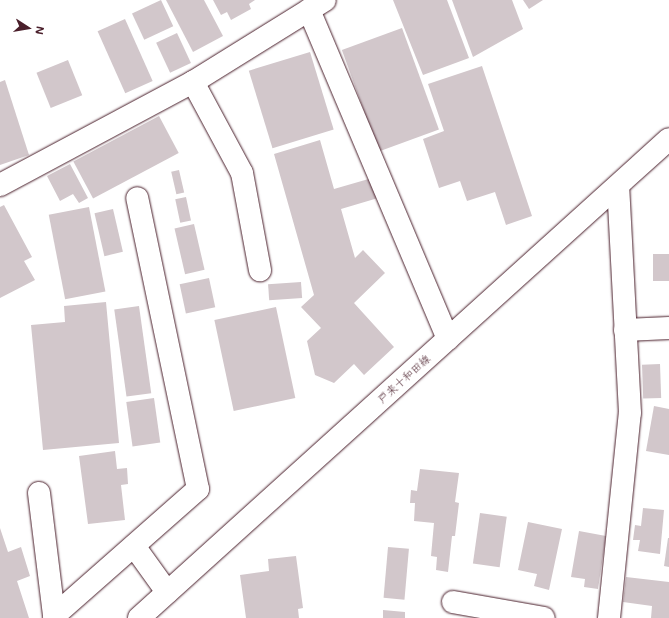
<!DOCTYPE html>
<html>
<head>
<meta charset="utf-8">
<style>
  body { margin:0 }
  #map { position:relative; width:669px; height:618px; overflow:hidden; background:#fff; font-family:Mali,"Klee One",sans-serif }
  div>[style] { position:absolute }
  .building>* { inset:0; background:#d2c7cb; transform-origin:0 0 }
  .roads { filter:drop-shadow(0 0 1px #4a1f2b) drop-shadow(0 0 1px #4a1f2b) }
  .minor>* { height:22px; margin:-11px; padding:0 11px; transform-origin:11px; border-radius:11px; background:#fff }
  .major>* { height:22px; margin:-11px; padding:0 11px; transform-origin:11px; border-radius:11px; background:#fff }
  span { translate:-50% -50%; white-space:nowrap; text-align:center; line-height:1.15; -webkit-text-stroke:3.5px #fff; paint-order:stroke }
  .street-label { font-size:11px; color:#4a1f2b }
  .north { position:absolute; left:8px; top:8px; width:40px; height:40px; -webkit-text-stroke:3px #fff; paint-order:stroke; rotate:102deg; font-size:11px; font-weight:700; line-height:16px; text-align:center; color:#4a1f2b }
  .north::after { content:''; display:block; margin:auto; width:14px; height:18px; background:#4a1f2b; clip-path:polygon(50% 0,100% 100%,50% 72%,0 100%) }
</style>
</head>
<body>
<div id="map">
  <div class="building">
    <div style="left:161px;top:0;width:29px;height:32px;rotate:65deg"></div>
    <div style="clip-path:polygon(166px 0,204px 0,223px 36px,193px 52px)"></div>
    <div style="clip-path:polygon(213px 0,255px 0,249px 4px,251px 9px,231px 20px,227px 12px,221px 15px)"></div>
    <div style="clip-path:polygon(393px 0,447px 0,469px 58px,423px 75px)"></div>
    <div style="clip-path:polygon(452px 0,512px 0,523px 29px,473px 57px)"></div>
    <div style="clip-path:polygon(523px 0,543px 0,529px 9px)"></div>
    <div style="left:125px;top:19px;width:68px;height:30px;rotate:66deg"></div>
    <div style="left:402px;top:28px;width:108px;height:64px;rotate:70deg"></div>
    <div style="left:177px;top:33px;width:33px;height:23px;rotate:65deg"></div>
    <div style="left:310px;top:52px;width:81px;height:64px;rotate:73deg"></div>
    <div style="left:68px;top:60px;width:38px;height:34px;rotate:68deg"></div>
    <div style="clip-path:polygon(482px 66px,532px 216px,506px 225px,495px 192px,467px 201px,460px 181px,439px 188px,423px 139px,444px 131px,428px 84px)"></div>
    <div style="clip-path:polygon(5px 80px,29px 155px,0 165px,0 82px)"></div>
    <div style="left:159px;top:116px;width:42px;height:97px;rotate:62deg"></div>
    <div style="clip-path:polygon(320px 140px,334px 189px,372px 178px,378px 198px,341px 209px,355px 258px,363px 250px,385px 273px,354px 303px,394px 347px,364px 375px,354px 364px,334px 383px,315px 375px,307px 341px,321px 328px,301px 307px,314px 295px,274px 154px)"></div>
    <div style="clip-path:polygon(70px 164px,88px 198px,79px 203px,73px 194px,60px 201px,47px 176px)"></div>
    <div style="left:179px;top:170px;width:23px;height:8px;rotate:77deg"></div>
    <div style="left:186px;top:197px;width:24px;height:11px;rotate:78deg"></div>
    <div style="clip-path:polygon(4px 205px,32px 257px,24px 261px,35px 280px,0 298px,0 207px)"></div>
    <div style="left:89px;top:207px;width:86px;height:41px;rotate:79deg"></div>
    <div style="left:113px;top:209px;width:44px;height:19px;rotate:77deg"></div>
    <div style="left:194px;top:224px;width:47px;height:20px;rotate:77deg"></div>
    <div style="left:669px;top:254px;width:27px;height:16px;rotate:90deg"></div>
    <div style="left:209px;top:278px;width:30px;height:30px;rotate:78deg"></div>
    <div style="left:301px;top:282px;width:16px;height:33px;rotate:86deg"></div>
    <div style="clip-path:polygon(106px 302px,119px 443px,43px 450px,31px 325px,65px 322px,64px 306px)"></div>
    <div style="left:139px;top:306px;width:88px;height:25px;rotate:82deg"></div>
    <div style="left:276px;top:307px;width:93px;height:63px;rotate:78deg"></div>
    <div style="left:660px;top:364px;width:34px;height:18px;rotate:88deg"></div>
    <div style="left:154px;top:398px;width:45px;height:28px;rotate:82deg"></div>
    <div style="clip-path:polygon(654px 406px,669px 409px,669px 455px,646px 451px)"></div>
    <div style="clip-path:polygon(115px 451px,117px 469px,127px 468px,128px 484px,121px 485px,125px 520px,88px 524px,79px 456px)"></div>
    <div style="clip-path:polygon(420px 469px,459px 473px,455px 502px,459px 503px,455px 536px,452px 536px,448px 572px,436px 570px,437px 557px,431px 556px,434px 523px,414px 521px,415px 503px,410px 503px,411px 490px,417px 491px)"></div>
    <div style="clip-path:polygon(643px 508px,664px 510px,660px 554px,638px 551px,640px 540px,633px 540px,635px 525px,641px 526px)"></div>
    <div style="left:480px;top:513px;width:27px;height:51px;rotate:8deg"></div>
    <div style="clip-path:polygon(528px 522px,562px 529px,549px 590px,534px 586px,537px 574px,518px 570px)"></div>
    <div style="clip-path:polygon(0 528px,8px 552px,21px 547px,30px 576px,17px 581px,29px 618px,0 618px)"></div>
    <div style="clip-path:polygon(579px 531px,606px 536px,598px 589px,584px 587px,585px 579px,571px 577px)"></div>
    <div style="clip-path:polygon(668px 538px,669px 538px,669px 567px,664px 566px)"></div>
    <div style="left:388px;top:547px;width:21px;height:51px;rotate:5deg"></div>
    <div style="clip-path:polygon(296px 556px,303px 608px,298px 609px,299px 618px,246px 618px,240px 575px,269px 571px,268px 559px)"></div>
    <div style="clip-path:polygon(626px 577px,669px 582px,669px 618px,651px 618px,652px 606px,623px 602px)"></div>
    <div style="clip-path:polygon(383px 610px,405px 612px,405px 618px,383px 618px)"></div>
  </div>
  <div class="roads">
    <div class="minor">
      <div style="left:309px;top:10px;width:357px;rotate:67.1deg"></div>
      <div style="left:193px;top:82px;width:103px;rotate:61.7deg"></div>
      <div style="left:242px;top:173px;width:99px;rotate:79.5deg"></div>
      <div style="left:0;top:185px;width:219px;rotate:-28.1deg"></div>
      <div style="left:193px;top:82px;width:155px;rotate:-31.8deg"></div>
      <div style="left:625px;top:330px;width:44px;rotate:-2.6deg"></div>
      <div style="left:39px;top:493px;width:124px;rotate:83deg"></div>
      <div style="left:54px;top:616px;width:192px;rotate:-41.4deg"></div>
      <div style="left:198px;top:489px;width:297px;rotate:-101.8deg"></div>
      <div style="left:134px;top:546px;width:57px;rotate:54.3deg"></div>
      <div style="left:453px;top:602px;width:92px;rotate:10deg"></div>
      <div style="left:609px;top:618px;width:206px;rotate:-84.2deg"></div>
      <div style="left:630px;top:413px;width:227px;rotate:-93deg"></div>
    </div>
    <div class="major">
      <div style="left:139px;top:618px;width:714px;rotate:-42.11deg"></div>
    </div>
  </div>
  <div class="street-label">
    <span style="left:404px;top:379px;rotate:-42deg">戸来十和田線</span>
  </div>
  <div class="north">N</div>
</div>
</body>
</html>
